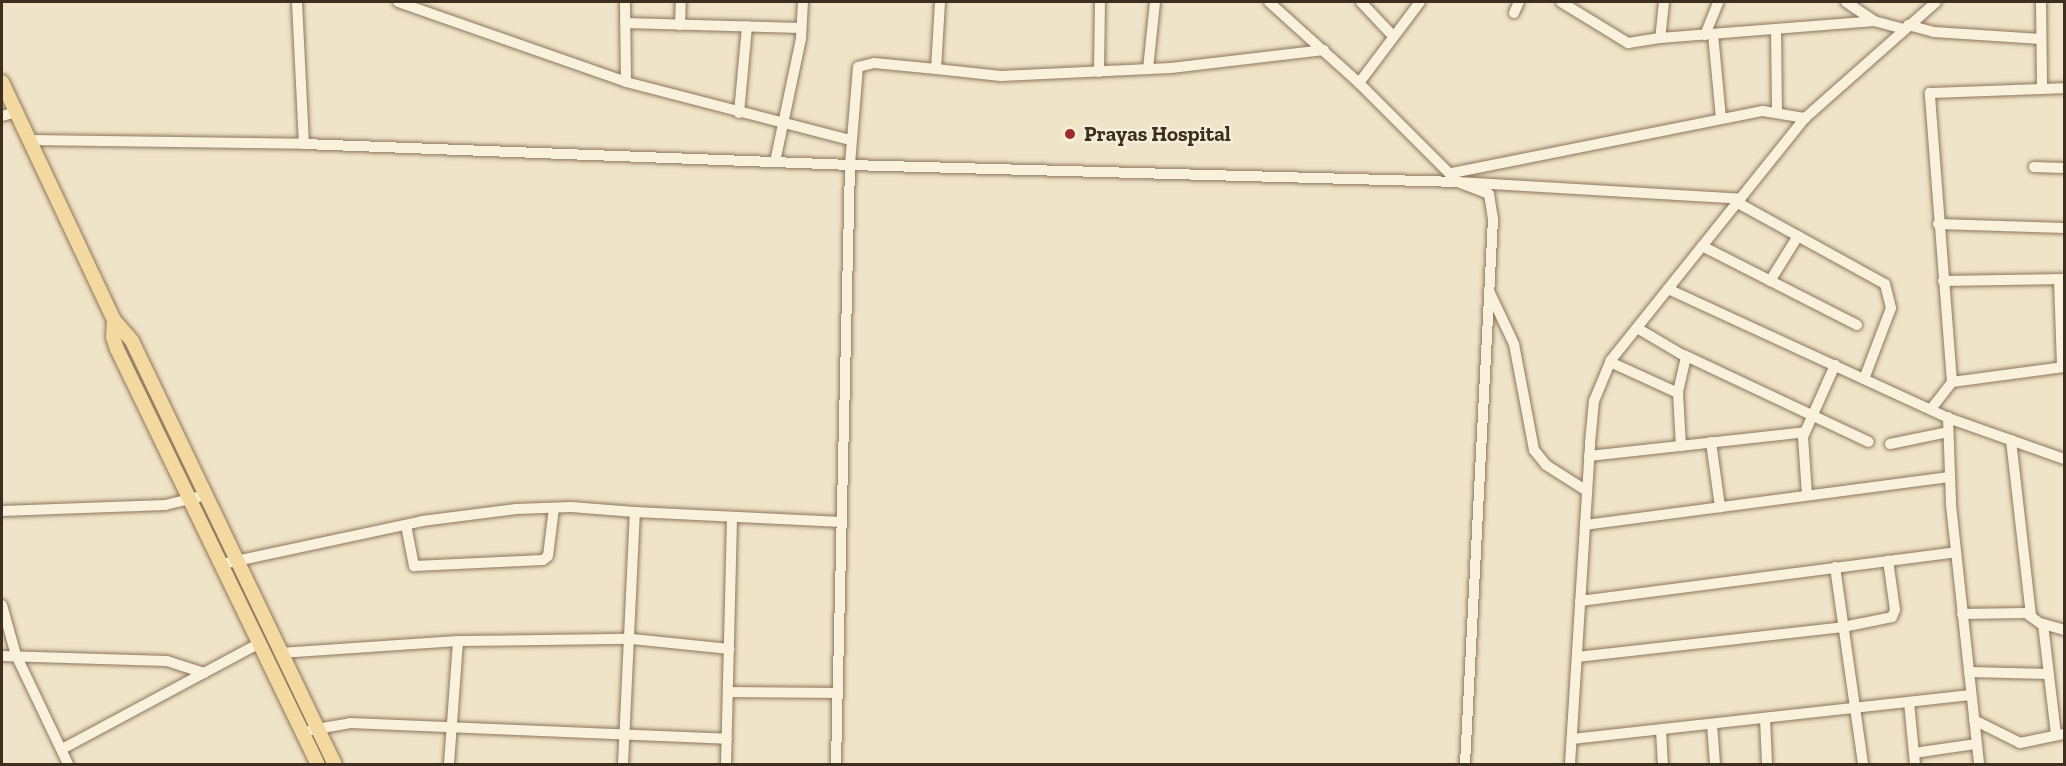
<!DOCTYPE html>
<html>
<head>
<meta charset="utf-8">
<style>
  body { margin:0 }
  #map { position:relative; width:2066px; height:766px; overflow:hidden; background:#f0e4c8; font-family:"Zilla Slab",serif }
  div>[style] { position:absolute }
  .roads { filter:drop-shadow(0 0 2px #8d765c) drop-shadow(0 0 2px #8d765c) }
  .minor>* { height:10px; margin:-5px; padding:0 5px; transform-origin:5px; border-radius:5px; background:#faf1dc }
  .major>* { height:14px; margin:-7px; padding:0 7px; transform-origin:7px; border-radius:7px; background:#f3d9a0 }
  .dots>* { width:16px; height:16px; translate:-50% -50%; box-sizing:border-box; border:3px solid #f7eed8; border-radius:50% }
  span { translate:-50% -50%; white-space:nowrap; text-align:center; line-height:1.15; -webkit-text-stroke:4.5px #f7eed8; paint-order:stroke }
  .poi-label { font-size:21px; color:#3d2e20; font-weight:700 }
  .left { translate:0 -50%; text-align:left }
  .frame { position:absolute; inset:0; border:3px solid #3d2e20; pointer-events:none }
</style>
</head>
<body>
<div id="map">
  <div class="roads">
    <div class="minor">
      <div style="left:297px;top:2px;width:142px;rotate:87.2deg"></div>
      <div style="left:398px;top:2px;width:242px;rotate:19.3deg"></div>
      <div style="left:626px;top:82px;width:232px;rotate:14.5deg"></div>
      <div style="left:625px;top:2px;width:80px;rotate:89.3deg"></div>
      <div style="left:940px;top:2px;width:67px;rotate:93.4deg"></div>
      <div style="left:936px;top:69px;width:62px;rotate:-174.5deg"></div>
      <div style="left:874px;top:63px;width:16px;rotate:166deg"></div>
      <div style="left:858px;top:67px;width:98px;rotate:94.7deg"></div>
      <div style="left:850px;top:165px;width:608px;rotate:1.6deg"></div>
      <div style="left:1458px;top:182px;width:283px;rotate:3.4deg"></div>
      <div style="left:1269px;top:2px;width:121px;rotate:42deg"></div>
      <div style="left:1359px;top:83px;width:140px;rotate:45deg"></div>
      <div style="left:1458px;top:182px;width:33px;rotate:21deg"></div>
      <div style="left:1489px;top:194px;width:25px;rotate:81deg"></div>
      <div style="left:1493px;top:219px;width:546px;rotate:92.94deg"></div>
      <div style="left:1361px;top:2px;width:47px;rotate:46.7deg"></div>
      <div style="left:1561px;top:2px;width:79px;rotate:31.5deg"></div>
      <div style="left:1628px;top:43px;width:32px;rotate:-9deg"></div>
      <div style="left:1664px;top:2px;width:36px;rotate:96deg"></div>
      <div style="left:1660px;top:38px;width:215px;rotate:-4.5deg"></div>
      <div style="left:1874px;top:21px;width:30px;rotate:15deg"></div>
      <div style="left:1846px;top:2px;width:34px;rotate:34deg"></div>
      <div style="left:2041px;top:2px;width:87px;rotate:89.3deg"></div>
      <div style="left:1514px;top:13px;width:12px;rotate:-66deg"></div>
      <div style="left:625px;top:23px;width:176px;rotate:1.6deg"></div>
      <div style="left:680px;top:25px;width:23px;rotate:-88deg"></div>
      <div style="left:1908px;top:25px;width:27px;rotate:15deg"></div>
      <div style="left:1934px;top:32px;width:107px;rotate:3.7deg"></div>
      <div style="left:1776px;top:29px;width:84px;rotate:89.3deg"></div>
      <div style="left:1713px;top:34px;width:85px;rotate:84.6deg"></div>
      <div style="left:1705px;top:35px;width:35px;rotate:-68deg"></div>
      <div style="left:936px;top:69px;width:65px;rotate:6.1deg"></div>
      <div style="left:1001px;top:76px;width:170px;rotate:-2.7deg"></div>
      <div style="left:1171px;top:68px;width:154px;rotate:-6.7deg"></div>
      <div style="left:1148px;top:69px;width:67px;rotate:-84deg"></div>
      <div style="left:1099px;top:72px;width:70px;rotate:-89.2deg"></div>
      <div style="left:1359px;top:83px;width:101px;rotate:-53deg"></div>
      <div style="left:739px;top:113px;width:87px;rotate:-84.7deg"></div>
      <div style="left:2px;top:116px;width:15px;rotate:-16deg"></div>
      <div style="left:29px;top:140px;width:275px;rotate:0.8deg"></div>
      <div style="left:304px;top:144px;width:546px;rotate:2.2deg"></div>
      <div style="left:850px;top:165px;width:599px;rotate:91.34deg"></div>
      <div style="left:775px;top:162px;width:126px;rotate:-78.1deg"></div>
      <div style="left:801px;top:39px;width:37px;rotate:-87deg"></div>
      <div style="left:2034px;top:167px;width:30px;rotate:2deg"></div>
      <div style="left:1452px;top:173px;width:317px;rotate:-11.3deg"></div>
      <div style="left:1763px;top:111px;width:43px;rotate:9.5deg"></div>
      <div style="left:1738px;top:203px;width:168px;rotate:28.9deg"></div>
      <div style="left:1885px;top:284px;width:25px;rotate:76deg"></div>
      <div style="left:1891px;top:308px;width:76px;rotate:110.8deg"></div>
      <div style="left:1938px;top:224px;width:126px;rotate:1.8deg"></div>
      <div style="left:1702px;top:246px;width:174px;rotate:27deg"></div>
      <div style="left:2059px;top:280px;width:87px;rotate:88deg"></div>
      <div style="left:1770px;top:281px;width:53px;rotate:-58.1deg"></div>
      <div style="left:1943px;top:281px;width:121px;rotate:-0.9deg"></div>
      <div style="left:1668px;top:289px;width:311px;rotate:24.7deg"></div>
      <div style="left:1951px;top:419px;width:120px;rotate:19.5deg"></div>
      <div style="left:1489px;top:291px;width:59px;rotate:64.7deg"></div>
      <div style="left:1514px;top:344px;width:108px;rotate:79.3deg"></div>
      <div style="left:1534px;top:450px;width:19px;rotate:51deg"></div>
      <div style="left:1546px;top:465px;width:49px;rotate:32.4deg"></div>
      <div style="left:1637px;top:328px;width:57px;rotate:30.6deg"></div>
      <div style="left:1686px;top:357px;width:37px;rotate:103deg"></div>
      <div style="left:1678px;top:393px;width:53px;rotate:86.8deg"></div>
      <div style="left:1684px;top:355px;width:204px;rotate:25.2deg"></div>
      <div style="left:1610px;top:362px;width:75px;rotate:24.5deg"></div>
      <div style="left:1952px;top:382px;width:113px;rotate:-7.6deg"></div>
      <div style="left:1931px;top:409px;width:34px;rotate:-52deg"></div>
      <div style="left:1952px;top:382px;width:290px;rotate:-94.4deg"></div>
      <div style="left:1930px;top:93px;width:134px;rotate:-2.1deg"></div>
      <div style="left:1948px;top:417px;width:88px;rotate:88deg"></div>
      <div style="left:1951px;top:505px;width:261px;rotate:83.8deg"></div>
      <div style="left:2011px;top:440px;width:176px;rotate:83.5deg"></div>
      <div style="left:1711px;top:442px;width:66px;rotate:82.1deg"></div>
      <div style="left:1890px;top:444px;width:59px;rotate:-11.7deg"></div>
      <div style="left:1589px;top:456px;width:217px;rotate:-6.3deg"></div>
      <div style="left:1807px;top:495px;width:58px;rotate:-93.9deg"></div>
      <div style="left:1803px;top:437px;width:79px;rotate:-66deg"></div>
      <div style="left:2px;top:511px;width:163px;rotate:-2.1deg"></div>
      <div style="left:165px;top:505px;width:42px;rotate:-13.7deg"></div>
      <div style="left:406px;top:525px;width:42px;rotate:79deg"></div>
      <div style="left:414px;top:566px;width:129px;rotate:-2.7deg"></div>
      <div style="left:543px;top:560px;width:6px;rotate:-39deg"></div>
      <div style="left:548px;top:556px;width:48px;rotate:-82.9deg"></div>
      <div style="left:1585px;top:525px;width:368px;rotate:-7.5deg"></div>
      <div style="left:222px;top:564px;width:205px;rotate:-12.1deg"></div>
      <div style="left:422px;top:521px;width:95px;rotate:-7.3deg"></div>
      <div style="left:516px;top:509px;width:55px;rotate:-2.1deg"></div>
      <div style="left:571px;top:507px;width:64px;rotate:4.5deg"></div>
      <div style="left:1835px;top:567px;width:199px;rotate:81.9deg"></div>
      <div style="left:1580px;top:601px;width:379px;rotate:-7.4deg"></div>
      <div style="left:2px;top:605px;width:52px;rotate:74.4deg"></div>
      <div style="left:16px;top:655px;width:121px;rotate:64.5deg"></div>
      <div style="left:1962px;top:614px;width:64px;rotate:-0.9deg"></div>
      <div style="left:2026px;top:613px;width:17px;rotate:36deg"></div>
      <div style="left:2040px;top:623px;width:25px;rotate:16deg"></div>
      <div style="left:2043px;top:624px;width:112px;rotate:83.3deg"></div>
      <div style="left:280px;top:653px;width:178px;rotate:-3.9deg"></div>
      <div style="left:458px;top:641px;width:174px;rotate:-0.7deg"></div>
      <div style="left:632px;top:639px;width:98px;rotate:5.9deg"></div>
      <div style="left:2px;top:656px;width:165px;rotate:1.7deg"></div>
      <div style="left:167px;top:661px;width:39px;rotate:18deg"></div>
      <div style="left:1577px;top:657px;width:268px;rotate:-6.4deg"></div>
      <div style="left:1843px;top:627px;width:50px;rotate:-11.5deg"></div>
      <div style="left:1892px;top:617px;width:8px;rotate:-67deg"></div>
      <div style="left:1895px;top:610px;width:50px;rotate:-98deg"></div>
      <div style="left:1969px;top:672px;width:80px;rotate:1.4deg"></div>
      <div style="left:728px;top:692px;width:110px;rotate:0.5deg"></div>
      <div style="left:1909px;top:702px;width:62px;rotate:84.5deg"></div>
      <div style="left:1765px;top:718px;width:46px;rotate:87.5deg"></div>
      <div style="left:1974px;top:720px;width:51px;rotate:26.6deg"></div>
      <div style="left:2020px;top:743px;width:45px;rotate:-11.6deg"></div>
      <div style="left:1712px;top:724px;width:40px;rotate:85.7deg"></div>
      <div style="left:1661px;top:729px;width:35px;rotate:87deg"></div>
      <div style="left:311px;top:730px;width:40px;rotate:-10deg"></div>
      <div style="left:350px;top:723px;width:377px;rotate:2.4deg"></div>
      <div style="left:1572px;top:739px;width:401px;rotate:-6.3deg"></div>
      <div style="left:62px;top:749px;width:225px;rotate:-28.2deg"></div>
      <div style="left:1914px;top:753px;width:63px;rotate:-8.3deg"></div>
      <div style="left:449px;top:764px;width:123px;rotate:-85.8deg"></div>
      <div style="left:623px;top:764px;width:252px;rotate:-87.3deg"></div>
      <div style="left:635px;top:512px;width:207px;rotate:2.8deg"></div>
      <div style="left:726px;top:764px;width:247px;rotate:-88.6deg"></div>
      <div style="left:1570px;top:764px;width:322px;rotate:-86.4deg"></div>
      <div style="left:1590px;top:443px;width:42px;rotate:-84.6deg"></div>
      <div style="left:1594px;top:401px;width:44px;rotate:-67.5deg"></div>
      <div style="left:1611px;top:360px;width:310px;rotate:-51.3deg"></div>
      <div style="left:1805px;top:118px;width:175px;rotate:-41.5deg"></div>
    </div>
    <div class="major">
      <div style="left:2px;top:82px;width:263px;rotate:64.8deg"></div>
      <div style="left:114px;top:320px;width:28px;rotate:49deg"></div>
      <div style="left:132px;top:341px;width:469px;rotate:64.4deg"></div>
      <div style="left:114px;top:320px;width:17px;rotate:93deg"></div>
      <div style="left:113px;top:337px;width:13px;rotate:72deg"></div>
      <div style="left:117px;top:349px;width:461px;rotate:64.2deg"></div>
    </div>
  </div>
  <div class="dots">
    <div style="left:1070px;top:134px;background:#9e2a2b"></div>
  </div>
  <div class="poi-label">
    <span class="left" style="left:1084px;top:134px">Prayas Hospital</span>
  </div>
  <div class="frame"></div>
</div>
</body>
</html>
